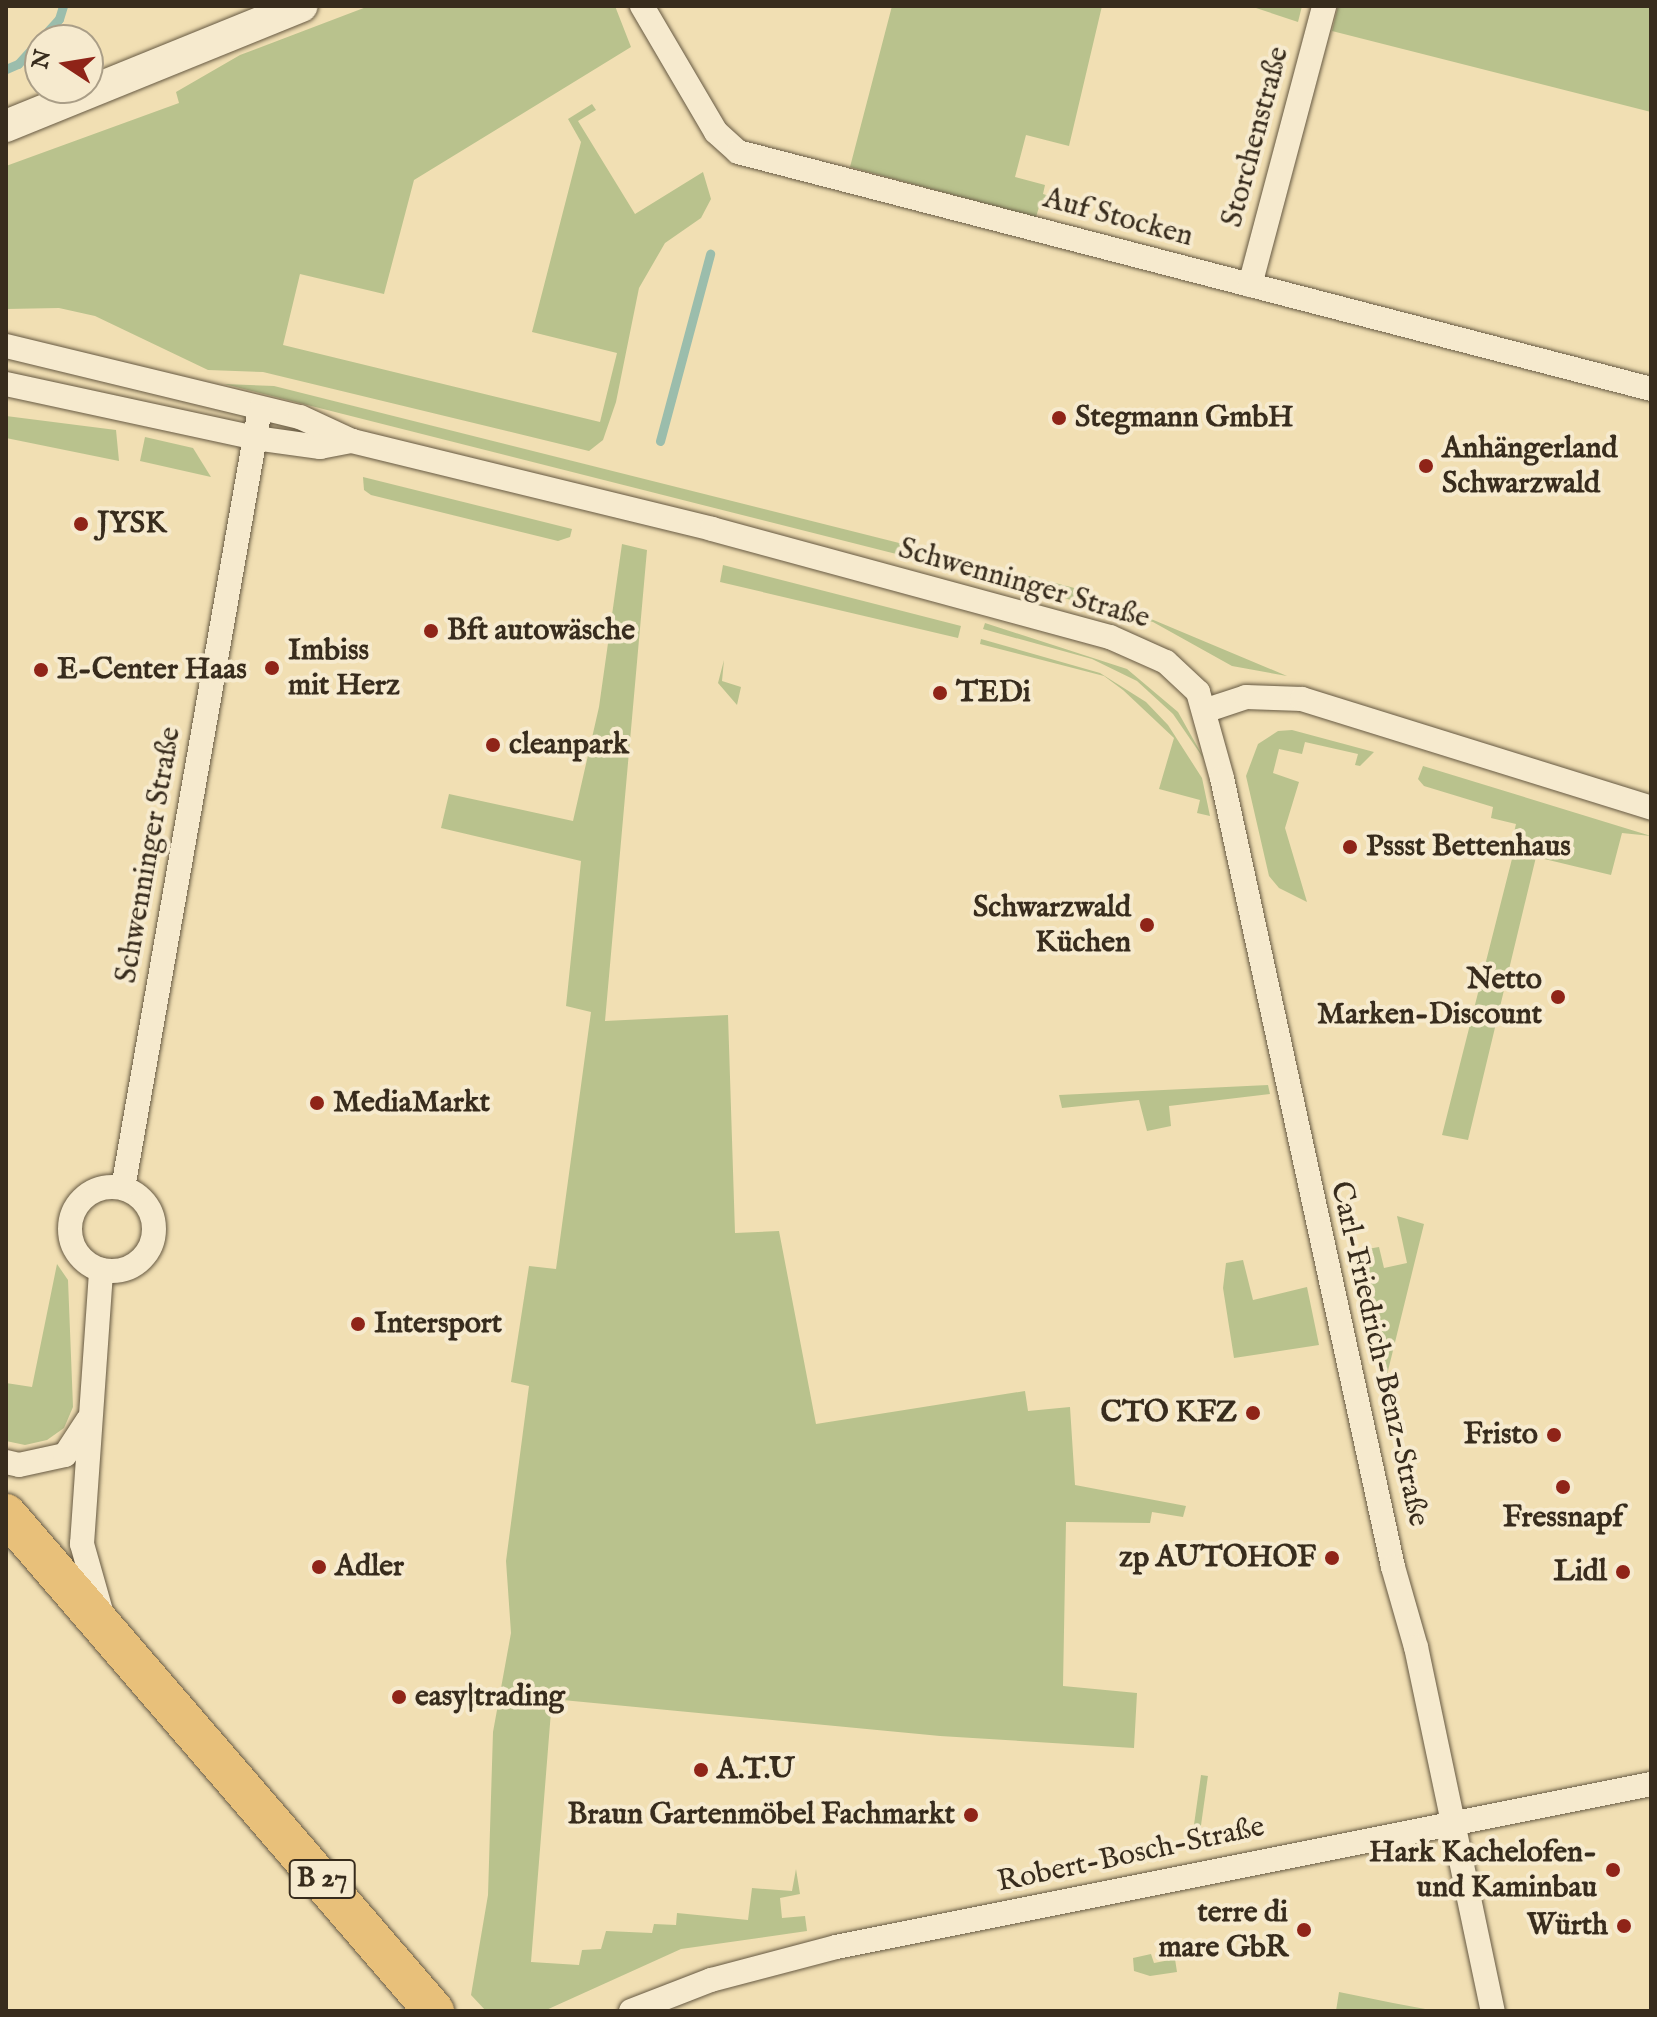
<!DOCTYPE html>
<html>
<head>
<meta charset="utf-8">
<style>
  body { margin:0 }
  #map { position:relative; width:1657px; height:2017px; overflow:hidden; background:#f1dfb3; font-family:"IM FELL English",serif }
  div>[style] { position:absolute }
  .green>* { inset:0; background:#b9c28d; transform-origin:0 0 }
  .stream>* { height:9px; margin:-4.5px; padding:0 4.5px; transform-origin:4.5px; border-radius:4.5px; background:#9bbdac }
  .roads { filter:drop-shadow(0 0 2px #665942) drop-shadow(0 0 2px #665942) }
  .minor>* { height:24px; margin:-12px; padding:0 12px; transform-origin:12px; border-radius:12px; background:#f6eace }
  .minor>.ring { margin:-12px; padding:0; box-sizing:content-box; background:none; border:24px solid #f6eace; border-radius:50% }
  .tertiary>* { height:32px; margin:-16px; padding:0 16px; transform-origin:16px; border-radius:16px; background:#f6eace }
  .primary>* { height:40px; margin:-20px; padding:0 20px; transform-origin:20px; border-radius:20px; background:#e8c07a }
  .dots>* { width:22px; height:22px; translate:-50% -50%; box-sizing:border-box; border:4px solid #f6eace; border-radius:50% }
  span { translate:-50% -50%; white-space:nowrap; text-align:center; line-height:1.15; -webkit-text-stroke:8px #f6eace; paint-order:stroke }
  .shield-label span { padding:2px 6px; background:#f6eace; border:2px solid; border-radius:6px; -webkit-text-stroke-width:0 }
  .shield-label { font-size:28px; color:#382c1d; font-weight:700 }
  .street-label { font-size:30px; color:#382c1d }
  .poi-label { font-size:30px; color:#382c1d; font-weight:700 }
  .left { translate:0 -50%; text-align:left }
  .right { translate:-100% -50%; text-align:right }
  .frame { position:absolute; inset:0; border:8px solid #382c1d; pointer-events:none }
  .north { position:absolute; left:24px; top:24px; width:80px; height:80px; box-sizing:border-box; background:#f6eace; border:2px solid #aa9e87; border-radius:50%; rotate:282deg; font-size:22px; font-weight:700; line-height:32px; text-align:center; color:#382c1d }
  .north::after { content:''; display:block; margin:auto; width:28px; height:36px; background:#8f2418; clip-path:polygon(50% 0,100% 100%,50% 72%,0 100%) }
</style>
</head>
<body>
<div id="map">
  <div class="green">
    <div style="clip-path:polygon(369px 6px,615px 6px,631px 47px,414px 180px,384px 294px,300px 274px,283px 345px,600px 422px,617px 353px,532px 332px,581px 142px,568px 119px,592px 104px,596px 110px,578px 121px,635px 214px,703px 172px,711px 199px,701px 218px,665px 243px,639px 288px,616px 402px,603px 440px,589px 451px,263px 372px,208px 370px,95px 316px,59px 308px,6px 309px,6px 166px,179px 103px,176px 92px,240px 55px)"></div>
    <div style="clip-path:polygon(892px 6px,1102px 6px,1069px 146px,1026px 135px,1015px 177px,1045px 185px,1043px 194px,1056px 198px,1046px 209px,1039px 207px,1036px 217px,850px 167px)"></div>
    <div style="clip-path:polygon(1250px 6px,1302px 6px,1298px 22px)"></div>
    <div style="clip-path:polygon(1338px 6px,1651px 6px,1651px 112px,1332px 31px)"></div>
    <div style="clip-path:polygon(224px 384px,274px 386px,923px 549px,920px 560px)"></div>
    <div style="clip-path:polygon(6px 416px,116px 430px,119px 461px,6px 438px)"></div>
    <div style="clip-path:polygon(145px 437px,193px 448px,211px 477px,140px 461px)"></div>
    <div style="clip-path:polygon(363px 477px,572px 529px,570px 537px,558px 541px,371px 495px,364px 490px)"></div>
    <div style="clip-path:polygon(622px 544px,647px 550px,605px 1021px,728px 1015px,735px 1233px,779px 1231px,816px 1424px,1025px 1391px,1028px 1411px,1070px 1407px,1075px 1485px,1186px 1506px,1183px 1517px,1152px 1512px,1150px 1523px,1066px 1522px,1063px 1686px,1137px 1693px,1134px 1748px,940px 1736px,552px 1699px,531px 1962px,579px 1965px,582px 1950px,601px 1949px,606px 1931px,652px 1933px,654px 1924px,676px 1925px,677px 1913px,748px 1920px,752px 1888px,792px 1891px,796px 1869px,800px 1894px,780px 1898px,782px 1918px,805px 1916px,807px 1931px,681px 1949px,544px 2011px,486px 2011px,471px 1995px,488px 1895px,493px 1732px,511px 1633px,506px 1561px,529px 1386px,511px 1382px,529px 1266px,556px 1269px,591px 1012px,566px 1006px,581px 861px,441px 828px,449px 794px,573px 821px,599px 707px)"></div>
    <div style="clip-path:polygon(936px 552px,1082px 590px,1287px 676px,1232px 666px,1153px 622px,933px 563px)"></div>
    <div style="clip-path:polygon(723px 565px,961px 626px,958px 638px,720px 582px)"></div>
    <div style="clip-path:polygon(985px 623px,1127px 669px,1178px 712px,1206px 762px,1173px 714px,1137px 681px,1092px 659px,983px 629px)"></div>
    <div style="clip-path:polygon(981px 639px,1100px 673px,1146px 702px,1168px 725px,1202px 778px,1210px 816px,1197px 813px,1200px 800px,1159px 789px,1174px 738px,1123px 690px,1104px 676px,980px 644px)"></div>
    <div style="clip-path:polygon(724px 660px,722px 681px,741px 687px,737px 705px,718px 683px)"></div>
    <div style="clip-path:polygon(1292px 730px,1374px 752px,1360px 766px,1355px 765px,1358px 754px,1305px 742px,1302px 754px,1279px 749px,1273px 773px,1299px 782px,1285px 828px,1307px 902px,1279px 888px,1269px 876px,1246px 776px,1258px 744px,1278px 731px)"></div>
    <div style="clip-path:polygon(1423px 766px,1651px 836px,1622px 833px,1611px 875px,1536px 857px,1468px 1140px,1442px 1135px,1516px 843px,1512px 841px,1516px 824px,1491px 818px,1493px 807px,1424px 786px,1418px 779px)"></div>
    <div style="clip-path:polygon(1268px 1085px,1270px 1094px,1169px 1106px,1171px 1126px,1147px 1131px,1139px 1100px,1062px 1108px,1059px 1095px)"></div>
    <div style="clip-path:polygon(1397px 1216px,1424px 1224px,1386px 1379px,1356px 1251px,1379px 1247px,1384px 1268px,1407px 1263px)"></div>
    <div style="clip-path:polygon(1243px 1260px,1253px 1300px,1307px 1287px,1319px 1345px,1234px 1358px,1223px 1288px,1226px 1263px)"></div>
    <div style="clip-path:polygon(57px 1264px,68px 1280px,73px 1407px,64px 1428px,47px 1440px,25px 1445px,6px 1441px,6px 1383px,32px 1387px)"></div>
    <div style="left:1201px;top:1775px;width:7px;height:67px;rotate:8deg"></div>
    <div style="clip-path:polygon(1151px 1954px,1154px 1963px,1175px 1959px,1177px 1972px,1150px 1976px,1134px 1971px,1133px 1958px)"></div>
    <div style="clip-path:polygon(1339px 1992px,1393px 2003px,1436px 2011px,1336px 2011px)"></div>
  </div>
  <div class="stream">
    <div style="left:6px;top:69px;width:13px;rotate:-23deg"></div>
    <div style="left:18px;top:64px;width:61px;rotate:-47.7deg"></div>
    <div style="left:59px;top:19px;width:14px;rotate:-73deg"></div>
    <div style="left:660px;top:441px;width:194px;rotate:-75deg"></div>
  </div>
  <div class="roads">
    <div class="minor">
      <div style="left:642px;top:6px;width:146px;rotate:59.6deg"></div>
      <div style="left:716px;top:132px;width:30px;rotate:42deg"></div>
      <div style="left:738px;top:152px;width:943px;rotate:14.55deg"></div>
      <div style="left:1250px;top:285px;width:289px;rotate:-75.1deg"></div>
      <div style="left:6px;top:346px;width:302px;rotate:13.6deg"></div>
      <div style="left:300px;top:417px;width:57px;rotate:24.8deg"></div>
      <div style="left:352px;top:441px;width:371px;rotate:13.7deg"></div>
      <div style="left:712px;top:529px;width:412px;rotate:15.2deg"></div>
      <div style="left:1110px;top:637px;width:61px;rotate:24.1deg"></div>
      <div style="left:1166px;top:662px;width:44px;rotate:43.2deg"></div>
      <div style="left:1198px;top:692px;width:89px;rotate:74.4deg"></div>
      <div style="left:1222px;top:778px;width:807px;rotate:77.77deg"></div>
      <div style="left:1393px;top:1567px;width:83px;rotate:74deg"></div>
      <div style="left:1416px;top:1647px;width:372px;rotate:78.1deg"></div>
      <div style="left:6px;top:384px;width:255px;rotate:12.2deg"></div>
      <div style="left:255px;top:438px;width:66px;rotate:7.9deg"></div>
      <div style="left:320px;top:447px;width:33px;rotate:-11deg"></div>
      <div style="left:1207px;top:710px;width:41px;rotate:-18.4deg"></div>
      <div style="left:1246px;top:697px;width:56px;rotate:2deg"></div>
      <div style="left:1302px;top:699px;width:366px;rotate:17.3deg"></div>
      <div class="ring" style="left:70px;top:1187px;width:60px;height:60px"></div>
      <div style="left:123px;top:1188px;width:791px;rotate:-80.03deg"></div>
      <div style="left:6px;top:1462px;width:13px;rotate:13deg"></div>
      <div style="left:19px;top:1465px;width:47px;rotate:-12.3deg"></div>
      <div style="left:65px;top:1455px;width:42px;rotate:-56.7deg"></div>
      <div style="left:101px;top:1611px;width:70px;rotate:-105.8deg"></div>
      <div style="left:82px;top:1544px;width:275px;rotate:-86deg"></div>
      <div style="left:631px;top:2011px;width:86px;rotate:-21.2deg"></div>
      <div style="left:711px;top:1980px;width:129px;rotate:-14.8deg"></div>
      <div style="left:836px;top:1947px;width:831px;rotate:-11.31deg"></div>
    </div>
    <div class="tertiary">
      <div style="left:6px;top:126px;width:319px;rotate:-22.1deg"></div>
    </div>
    <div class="primary">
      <div style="left:6px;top:1514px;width:656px;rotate:49.27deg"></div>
    </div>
  </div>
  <div class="dots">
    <div style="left:1059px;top:418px;background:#8f2418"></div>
    <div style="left:1426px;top:466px;background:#8f2418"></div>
    <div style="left:81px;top:524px;background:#8f2418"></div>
    <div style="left:431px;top:631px;background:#8f2418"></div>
    <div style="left:272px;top:668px;background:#8f2418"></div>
    <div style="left:41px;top:670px;background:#8f2418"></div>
    <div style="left:940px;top:693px;background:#8f2418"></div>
    <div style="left:493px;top:745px;background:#8f2418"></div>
    <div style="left:1350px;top:847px;background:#8f2418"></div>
    <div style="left:1147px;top:925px;background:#8f2418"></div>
    <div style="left:1558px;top:997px;background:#8f2418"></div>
    <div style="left:317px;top:1103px;background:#8f2418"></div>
    <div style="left:358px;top:1324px;background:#8f2418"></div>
    <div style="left:1253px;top:1413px;background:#8f2418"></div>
    <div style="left:1554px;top:1435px;background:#8f2418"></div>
    <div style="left:1563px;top:1487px;background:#8f2418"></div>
    <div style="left:1332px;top:1558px;background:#8f2418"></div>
    <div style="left:319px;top:1567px;background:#8f2418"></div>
    <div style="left:1623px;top:1572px;background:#8f2418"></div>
    <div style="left:399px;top:1697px;background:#8f2418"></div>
    <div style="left:701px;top:1770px;background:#8f2418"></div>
    <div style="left:971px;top:1815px;background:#8f2418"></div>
    <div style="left:1613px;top:1870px;background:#8f2418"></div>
    <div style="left:1624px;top:1926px;background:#8f2418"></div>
    <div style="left:1304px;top:1930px;background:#8f2418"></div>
  </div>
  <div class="shield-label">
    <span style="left:322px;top:1879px">B 27</span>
  </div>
  <div class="street-label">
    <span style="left:1256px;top:137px;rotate:-75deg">Storchenstraße</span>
    <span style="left:1118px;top:218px;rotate:15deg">Auf Stocken</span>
    <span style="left:1024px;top:584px;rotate:16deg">Schwenninger Straße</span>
    <span style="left:149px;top:855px;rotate:-80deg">Schwenninger Straße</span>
    <span style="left:1379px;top:1354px;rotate:77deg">Carl-Friedrich-Benz-Straße</span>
    <span style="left:1131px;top:1855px;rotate:-12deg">Robert-Bosch-Straße</span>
  </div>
  <div class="poi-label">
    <span class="left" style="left:1075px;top:418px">Stegmann GmbH</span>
    <span class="left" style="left:1442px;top:466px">Anhängerland<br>Schwarzwald</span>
    <span class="left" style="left:97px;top:524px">JYSK</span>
    <span class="left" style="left:447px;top:631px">Bft autowäsche</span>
    <span class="left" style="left:288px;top:668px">Imbiss<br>mit Herz</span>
    <span class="left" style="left:57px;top:670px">E-Center Haas</span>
    <span class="left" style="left:956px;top:693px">TEDi</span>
    <span class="left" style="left:509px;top:745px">cleanpark</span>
    <span class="left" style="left:1366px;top:847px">Pssst Bettenhaus</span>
    <span class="right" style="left:1131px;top:925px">Schwarzwald<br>Küchen</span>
    <span class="right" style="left:1542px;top:997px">Netto<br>Marken-Discount</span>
    <span class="left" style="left:333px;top:1103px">MediaMarkt</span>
    <span class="left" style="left:374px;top:1324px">Intersport</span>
    <span class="right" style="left:1237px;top:1413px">CTO KFZ</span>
    <span class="right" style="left:1538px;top:1435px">Fristo</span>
    <span style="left:1563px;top:1518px">Fressnapf</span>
    <span class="right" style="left:1316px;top:1558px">zp AUTOHOF</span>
    <span class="left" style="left:335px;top:1567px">Adler</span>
    <span class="right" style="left:1607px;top:1572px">Lidl</span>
    <span class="left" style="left:415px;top:1697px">easy|trading</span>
    <span class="left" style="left:717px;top:1770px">A.T.U</span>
    <span class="right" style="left:955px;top:1815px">Braun Gartenmöbel Fachmarkt</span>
    <span class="right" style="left:1597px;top:1870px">Hark Kachelofen-<br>und Kaminbau</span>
    <span class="right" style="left:1288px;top:1930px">terre di<br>mare GbR</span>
    <span class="right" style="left:1608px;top:1926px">Würth</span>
  </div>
  <div class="frame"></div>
  <div class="north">N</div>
</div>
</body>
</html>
